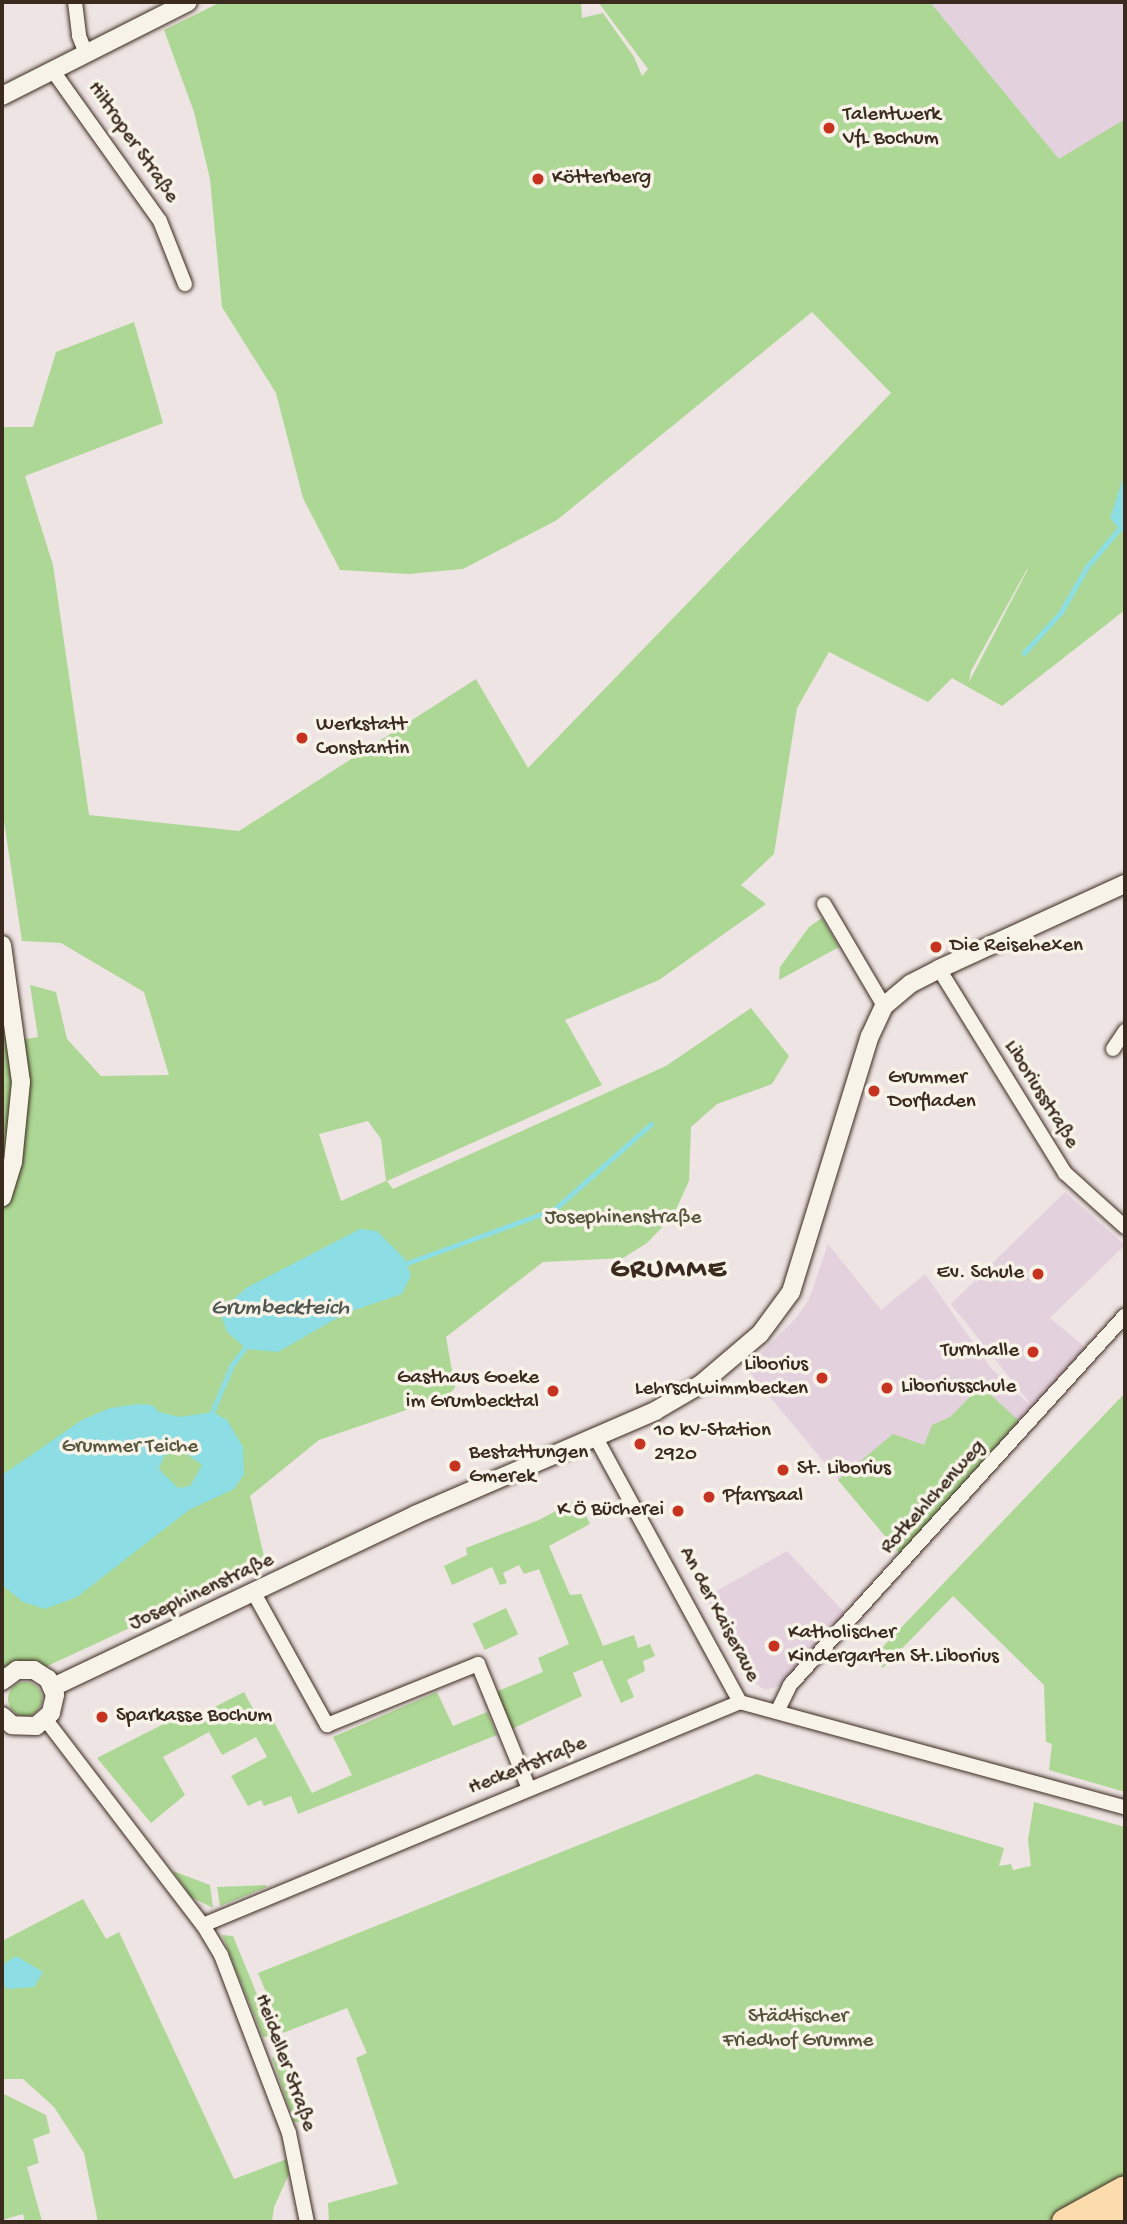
<!DOCTYPE html>
<html>
<head>
<meta charset="utf-8">
<style>
  body { margin:0 }
  #map { position:relative; width:1127px; height:2224px; overflow:hidden; background:#eee4e3; font-family:"Gochi Hand",sans-serif }
  div>[style] { position:absolute }
  .built>* { inset:0; background:#e3d1dd }
  .green>* { inset:0; background:#add794; transform-origin:0 0 }
  .round { border-radius:50% }
  .water>* { inset:0; background:#8cdde4 }
  .stream>* { height:4.5px; margin:-2.25px; padding:0 2.25px; transform-origin:2.25px; border-radius:2.25px; background:#8cdde4 }
  .roads { filter:drop-shadow(0 0 2px #3b2a1e) drop-shadow(0 0 2px #3b2a1e) }
  .minor>* { height:14px; margin:-7px; padding:0 7px; transform-origin:7px; border-radius:7px; background:#f7f3e8 }
  .tertiary>* { height:18px; margin:-9px; padding:0 9px; transform-origin:9px; border-radius:9px; background:#f7f3e8 }
  .motorway>* { height:26px; margin:-13px; padding:0 13px; transform-origin:13px; border-radius:13px; background:#fcdcac }
  .dots>* { width:19px; height:19px; translate:-50% -50%; box-sizing:border-box; border:4px solid #f7f3e8; border-radius:50% }
  span { translate:-50% -50%; white-space:nowrap; text-align:center; line-height:1.15; -webkit-text-stroke:7px #f7f3e8; paint-order:stroke }
  .poi-label { font-size:21px; color:#3b2a1e }
  .left { translate:0 -50%; text-align:left }
  .right { translate:-100% -50%; text-align:right }
  .street-label { font-size:21px; color:#3b2a1e }
  .park-label { font-size:21px; color:#58553c }
  .water-label { font-size:23px; color:#4f5750; font-style:italic }
  .district-label { font-size:28px; color:#3b2a1e; font-weight:700; letter-spacing:2px }
  .frame { position:absolute; inset:0; border:4px solid #3b2a1e; pointer-events:none }
</style>
</head>
<body>
<div id="map">
  <div class="built">
    <div style="clip-path:polygon(930px 2px,1125px 2px,1125px 119px,1060px 160px)"></div>
    <div style="clip-path:polygon(1065px 1192px,1125px 1245px,1050px 1318px,1086px 1348px,1033px 1407px,951px 1304px)"></div>
    <div style="clip-path:polygon(828px 1244px,881px 1310px,925px 1274px,991px 1368px,1032px 1407px,900px 1554px,746px 1368px,797px 1317px,809px 1299px)"></div>
    <div style="clip-path:polygon(787px 1551px,845px 1613px,780px 1686px,765px 1690px,751px 1680px,706px 1597px)"></div>
  </div>
  <div class="green">
    <div style="clip-path:polygon(evenodd,221px 2px,581px 2px,582px 18px,603px 13px,634px 57px,642px 76px,648px 69px,598px 2px,930px 2px,1059px 159px,1125px 119px,1125px 610px,1002px 706px,952px 678px,928px 702px,829px 652px,797px 708px,774px 854px,741px 885px,766px 904px,659px 980px,565px 1020px,602px 1085px,387px 1181px,393px 1189px,666px 1066px,751px 1008px,789px 1056px,772px 1084px,717px 1104px,691px 1127px,689px 1181px,673px 1216px,647px 1243px,623px 1258px,543px 1262px,446px 1337px,455px 1388px,447px 1396px,319px 1440px,250px 1496px,266px 1565px,2px 1687px,2px 993px,9px 1042px,38px 1037px,30px 985px,56px 992px,67px 1039px,101px 1076px,169px 1075px,144px 992px,61px 943px,22px 941px,2px 808px,2px 427px,33px 427px,56px 352px,134px 322px,163px 423px,25px 476px,53px 565px,89px 815px,239px 831px,476px 679px,528px 768px,891px 393px,812px 312px,557px 520px,463px 569px,409px 574px,340px 570px,303px 498px,276px 393px,222px 307px,210px 179px,194px 112px,164px 30px,221px 2px,1027px 569px,1028px 569px,969px 682px,971px 671px,1027px 569px,221px 2px,368px 1121px,381px 1139px,386px 1181px,341px 1201px,319px 1134px,368px 1121px)"></div>
    <div style="clip-path:polygon(822px 918px,839px 947px,779px 980px,780px 967px,809px 927px)"></div>
    <div style="clip-path:polygon(981px 1386px,1019px 1421px,900px 1554px,838px 1480px,893px 1434px,924px 1445px,932px 1425px,950px 1417px)"></div>
    <div style="clip-path:polygon(1125px 1393px,1125px 1792px,1049px 1770px,1052px 1744px,1046px 1742px,1044px 1685px,953px 1596px,883px 1668px,875px 1655px)"></div>
    <div style="clip-path:polygon(578px 1499px,590px 1524px,549px 1546px,570px 1595px,581px 1594px,603px 1646px,634px 1635px,638px 1648px,650px 1644px,655px 1656px,643px 1661px,645px 1671px,627px 1680px,634px 1697px,621px 1703px,602px 1660px,573px 1673px,582px 1696px,512px 1729px,496px 1692px,543px 1672px,538px 1658px,569px 1644px,539px 1569px,524px 1574px,519px 1565px,503px 1573px,507px 1583px,500px 1585px,492px 1567px,452px 1585px,444px 1566px,467px 1555px,466px 1548px,539px 1520px)"></div>
    <div style="left:506px;top:1608px;width:29px;height:37px;rotate:65deg"></div>
    <div class="round" style="left:8px;top:1682px;width:34px;height:34px"></div>
    <div style="clip-path:polygon(244px 1692px,257px 1716px,268px 1711px,312px 1793px,352px 1775px,333px 1737px,437px 1692px,453px 1726px,487px 1712px,497px 1735px,298px 1814px,291px 1796px,264px 1806px,261px 1800px,248px 1806px,231px 1776px,267px 1757px,256px 1737px,222px 1755px,209px 1732px,163px 1757px,185px 1795px,151px 1823px,97px 1758px,187px 1712px,191px 1719px)"></div>
    <div style="clip-path:polygon(757px 1774px,1004px 1848px,999px 1866px,1011px 1864px,1013px 1870px,1031px 1866px,1028px 1840px,1034px 1802px,1125px 1827px,1125px 2181px,1052px 2222px,329px 2222px,328px 2203px,398px 2184px,356px 2058px,367px 2053px,347px 2008px,283px 2033px,258px 1973px)"></div>
    <div style="clip-path:polygon(173px 1871px,210px 1885px,213px 1908px,191px 1897px)"></div>
    <div style="clip-path:polygon(265px 1885px,267px 1887px,220px 1906px,217px 1887px)"></div>
    <div style="clip-path:polygon(83px 1899px,106px 1939px,119px 1932px,234px 2179px,287px 2159px,289px 2174px,274px 2207px,272px 2222px,98px 2222px,84px 2153px,54px 2107px,23px 2079px,2px 2079px,2px 1941px)"></div>
    <div style="clip-path:polygon(222px 1935px,233px 1936px,274px 2036px,263px 2037px)"></div>
    <div style="clip-path:polygon(280px 2052px,305px 2122px,294px 2122px,272px 2058px)"></div>
    <div style="clip-path:polygon(2px 2093px,46px 2115px,50px 2133px,33px 2139px,39px 2163px,27px 2167px,42px 2221px,38px 2222px,25px 2222px,23px 2214px,2px 2220px)"></div>
  </div>
  <div class="water">
    <div style="clip-path:polygon(1125px 473px,1125px 536px,1110px 518px)"></div>
    <div style="clip-path:polygon(360px 1229px,377px 1231px,404px 1258px,411px 1275px,402px 1294px,346px 1313px,278px 1352px,247px 1349px,227px 1332px,222px 1318px,225px 1308px,246px 1288px)"></div>
    <div style="clip-path:polygon(evenodd,138px 1404px,152px 1405px,159px 1412px,180px 1417px,213px 1412px,227px 1420px,243px 1447px,244px 1474px,234px 1489px,189px 1510px,77px 1597px,45px 1609px,23px 1602px,2px 1585px,2px 1475px,82px 1420px,110px 1408px,138px 1404px,180px 1449px,202px 1465px,190px 1486px,178px 1488px,159px 1469px,164px 1456px,180px 1449px)"></div>
    <div style="clip-path:polygon(16px 1956px,43px 1972px,34px 1987px,7px 1989px,2px 1983px,2px 1965px)"></div>
  </div>
  <div class="stream">
    <div style="left:1024px;top:653px;width:55px;rotate:-47.9deg"></div>
    <div style="left:1061px;top:612px;width:52px;rotate:-60deg"></div>
    <div style="left:1087px;top:567px;width:59px;rotate:-49.8deg"></div>
    <div style="left:402px;top:1265px;width:163px;rotate:-20.1deg"></div>
    <div style="left:555px;top:1209px;width:128px;rotate:-41.5deg"></div>
    <div style="left:210px;top:1417px;width:56px;rotate:-67.1deg"></div>
    <div style="left:232px;top:1365px;width:26px;rotate:-53deg"></div>
  </div>
  <div class="roads">
    <div class="minor">
      <div style="left:75px;top:2px;width:34px;rotate:83deg"></div>
      <div style="left:79px;top:36px;width:18px;rotate:68deg"></div>
      <div style="left:53px;top:71px;width:184px;rotate:54.5deg"></div>
      <div style="left:160px;top:221px;width:68px;rotate:68.4deg"></div>
      <div style="left:824px;top:904px;width:118px;rotate:59.5deg"></div>
      <div style="left:939px;top:969px;width:240px;rotate:58.3deg"></div>
      <div style="left:1065px;top:1173px;width:81px;rotate:42deg"></div>
      <div style="left:1113px;top:1049px;width:22px;rotate:-56deg"></div>
      <div style="left:596px;top:1438px;width:301px;rotate:61.4deg"></div>
      <div style="left:255px;top:1595px;width:149px;rotate:61deg"></div>
      <div style="left:327px;top:1725px;width:163px;rotate:-22deg"></div>
      <div style="left:478px;top:1664px;width:135px;rotate:67.8deg"></div>
      <div style="left:778px;top:1710px;width:28px;rotate:-64deg"></div>
      <div style="left:790px;top:1685px;width:499px;rotate:-47.8deg"></div>
      <div style="left:46px;top:1720px;width:258px;rotate:52.6deg"></div>
      <div style="left:203px;top:1925px;width:581px;rotate:-22.55deg"></div>
      <div style="left:740px;top:1702px;width:399px;rotate:15.3deg"></div>
      <div style="left:203px;top:1925px;width:35px;rotate:59deg"></div>
      <div style="left:221px;top:1955px;width:191px;rotate:69.1deg"></div>
      <div style="left:289px;top:2133px;width:91px;rotate:78.6deg"></div>
    </div>
    <div class="tertiary">
      <div style="left:2px;top:96px;width:208px;rotate:-26.8deg"></div>
      <div style="left:2px;top:945px;width:138px;rotate:82.1deg"></div>
      <div style="left:21px;top:1082px;width:80px;rotate:95.7deg"></div>
      <div style="left:13px;top:1162px;width:37px;rotate:107deg"></div>
      <div style="left:2px;top:1681px;width:19px;rotate:-36deg"></div>
      <div style="left:17px;top:1670px;width:17px"></div>
      <div style="left:34px;top:1670px;width:17px;rotate:33deg"></div>
      <div style="left:48px;top:1679px;width:17px;rotate:66deg"></div>
      <div style="left:55px;top:1695px;width:18px;rotate:103deg"></div>
      <div style="left:51px;top:1713px;width:20px;rotate:139deg"></div>
      <div style="left:36px;top:1726px;width:24px;rotate:-178deg"></div>
      <div style="left:12px;top:1725px;width:13px;rotate:-138deg"></div>
      <div style="left:53px;top:1687px;width:401px;rotate:-25.4deg"></div>
      <div style="left:415px;top:1515px;width:262px;rotate:-23.4deg"></div>
      <div style="left:655px;top:1411px;width:53px;rotate:-30.4deg"></div>
      <div style="left:701px;top:1384px;width:77px;rotate:-40.3deg"></div>
      <div style="left:760px;top:1334px;width:52px;rotate:-53.6deg"></div>
      <div style="left:791px;top:1292px;width:268px;rotate:-72.9deg"></div>
      <div style="left:870px;top:1036px;width:33px;rotate:-65deg"></div>
      <div style="left:884px;top:1006px;width:34px;rotate:-40deg"></div>
      <div style="left:910px;top:984px;width:33px;rotate:-27deg"></div>
      <div style="left:939px;top:969px;width:205px;rotate:-24.6deg"></div>
    </div>
    <div class="motorway">
      <div style="left:1065px;top:2222px;width:68px;rotate:-28.8deg"></div>
      <div style="left:1100px;top:2222px;width:28px;rotate:-27deg"></div>
    </div>
  </div>
  <div class="dots">
    <div style="left:829px;top:128px;background:#c8321e"></div>
    <div style="left:538px;top:179px;background:#c8321e"></div>
    <div style="left:302px;top:738px;background:#c8321e"></div>
    <div style="left:936px;top:947px;background:#c8321e"></div>
    <div style="left:874px;top:1091px;background:#c8321e"></div>
    <div style="left:1038px;top:1274px;background:#c8321e"></div>
    <div style="left:1033px;top:1352px;background:#c8321e"></div>
    <div style="left:822px;top:1378px;background:#c8321e"></div>
    <div style="left:887px;top:1388px;background:#c8321e"></div>
    <div style="left:553px;top:1391px;background:#c8321e"></div>
    <div style="left:640px;top:1444px;background:#c8321e"></div>
    <div style="left:455px;top:1466px;background:#c8321e"></div>
    <div style="left:783px;top:1470px;background:#c8321e"></div>
    <div style="left:709px;top:1497px;background:#c8321e"></div>
    <div style="left:678px;top:1511px;background:#c8321e"></div>
    <div style="left:774px;top:1646px;background:#c8321e"></div>
    <div style="left:102px;top:1717px;background:#c8321e"></div>
  </div>
  <div class="poi-label">
    <span class="left" style="left:843px;top:128px">Talentwerk<br>VfL Bochum</span>
    <span class="left" style="left:552px;top:179px">Kötterberg</span>
    <span class="left" style="left:316px;top:738px">Werkstatt<br>Constantin</span>
    <span class="left" style="left:950px;top:947px">Die Reisehexen</span>
    <span class="left" style="left:888px;top:1091px">Grummer<br>Dorfladen</span>
    <span class="right" style="left:1024px;top:1274px">Ev. Schule</span>
    <span class="right" style="left:1019px;top:1352px">Turnhalle</span>
    <span class="right" style="left:808px;top:1378px">Liborius<br>Lehrschwimmbecken</span>
    <span class="right" style="left:539px;top:1391px">Gasthaus Goeke<br>im Grumbecktal</span>
    <span class="left" style="left:901px;top:1388px">Liboriusschule</span>
    <span class="left" style="left:654px;top:1444px">10 kV-Station<br>2920</span>
    <span class="left" style="left:469px;top:1466px">Bestattungen<br>Gmerek</span>
    <span class="left" style="left:797px;top:1470px">St. Liborius</span>
    <span class="left" style="left:723px;top:1497px">Pfarrsaal</span>
    <span class="right" style="left:664px;top:1511px">K Ö Bücherei</span>
    <span class="left" style="left:788px;top:1646px">Katholischer<br>Kindergarten St.Liborius</span>
    <span class="left" style="left:116px;top:1717px">Sparkasse Bochum</span>
  </div>
  <div class="street-label">
    <span style="left:132px;top:143px;rotate:55deg">Hiltroper Straße</span>
    <span style="left:1040px;top:1095px;rotate:58deg">Liboriusstraße</span>
    <span style="left:934px;top:1498px;rotate:-48deg">Rotkehlchenweg</span>
    <span style="left:202px;top:1593px;rotate:-25deg">Josephinenstraße</span>
    <span style="left:718px;top:1615px;rotate:62deg">An der Kaiseraue</span>
    <span style="left:528px;top:1767px;rotate:-22deg">Heckertstraße</span>
    <span style="left:284px;top:2063px;rotate:70deg">Heideller Straße</span>
  </div>
  <div class="park-label">
    <span style="left:623px;top:1219px">Josephinenstraße</span>
    <span style="left:130px;top:1448px">Grummer Teiche</span>
    <span style="left:798px;top:2030px">Städtischer<br>Friedhof Grumme</span>
  </div>
  <div class="water-label">
    <span style="left:280px;top:1309px">Grumbeckteich</span>
  </div>
  <div class="district-label">
    <span style="left:669px;top:1271px">GRUMME</span>
  </div>
  <div class="frame"></div>
</div>
</body>
</html>
